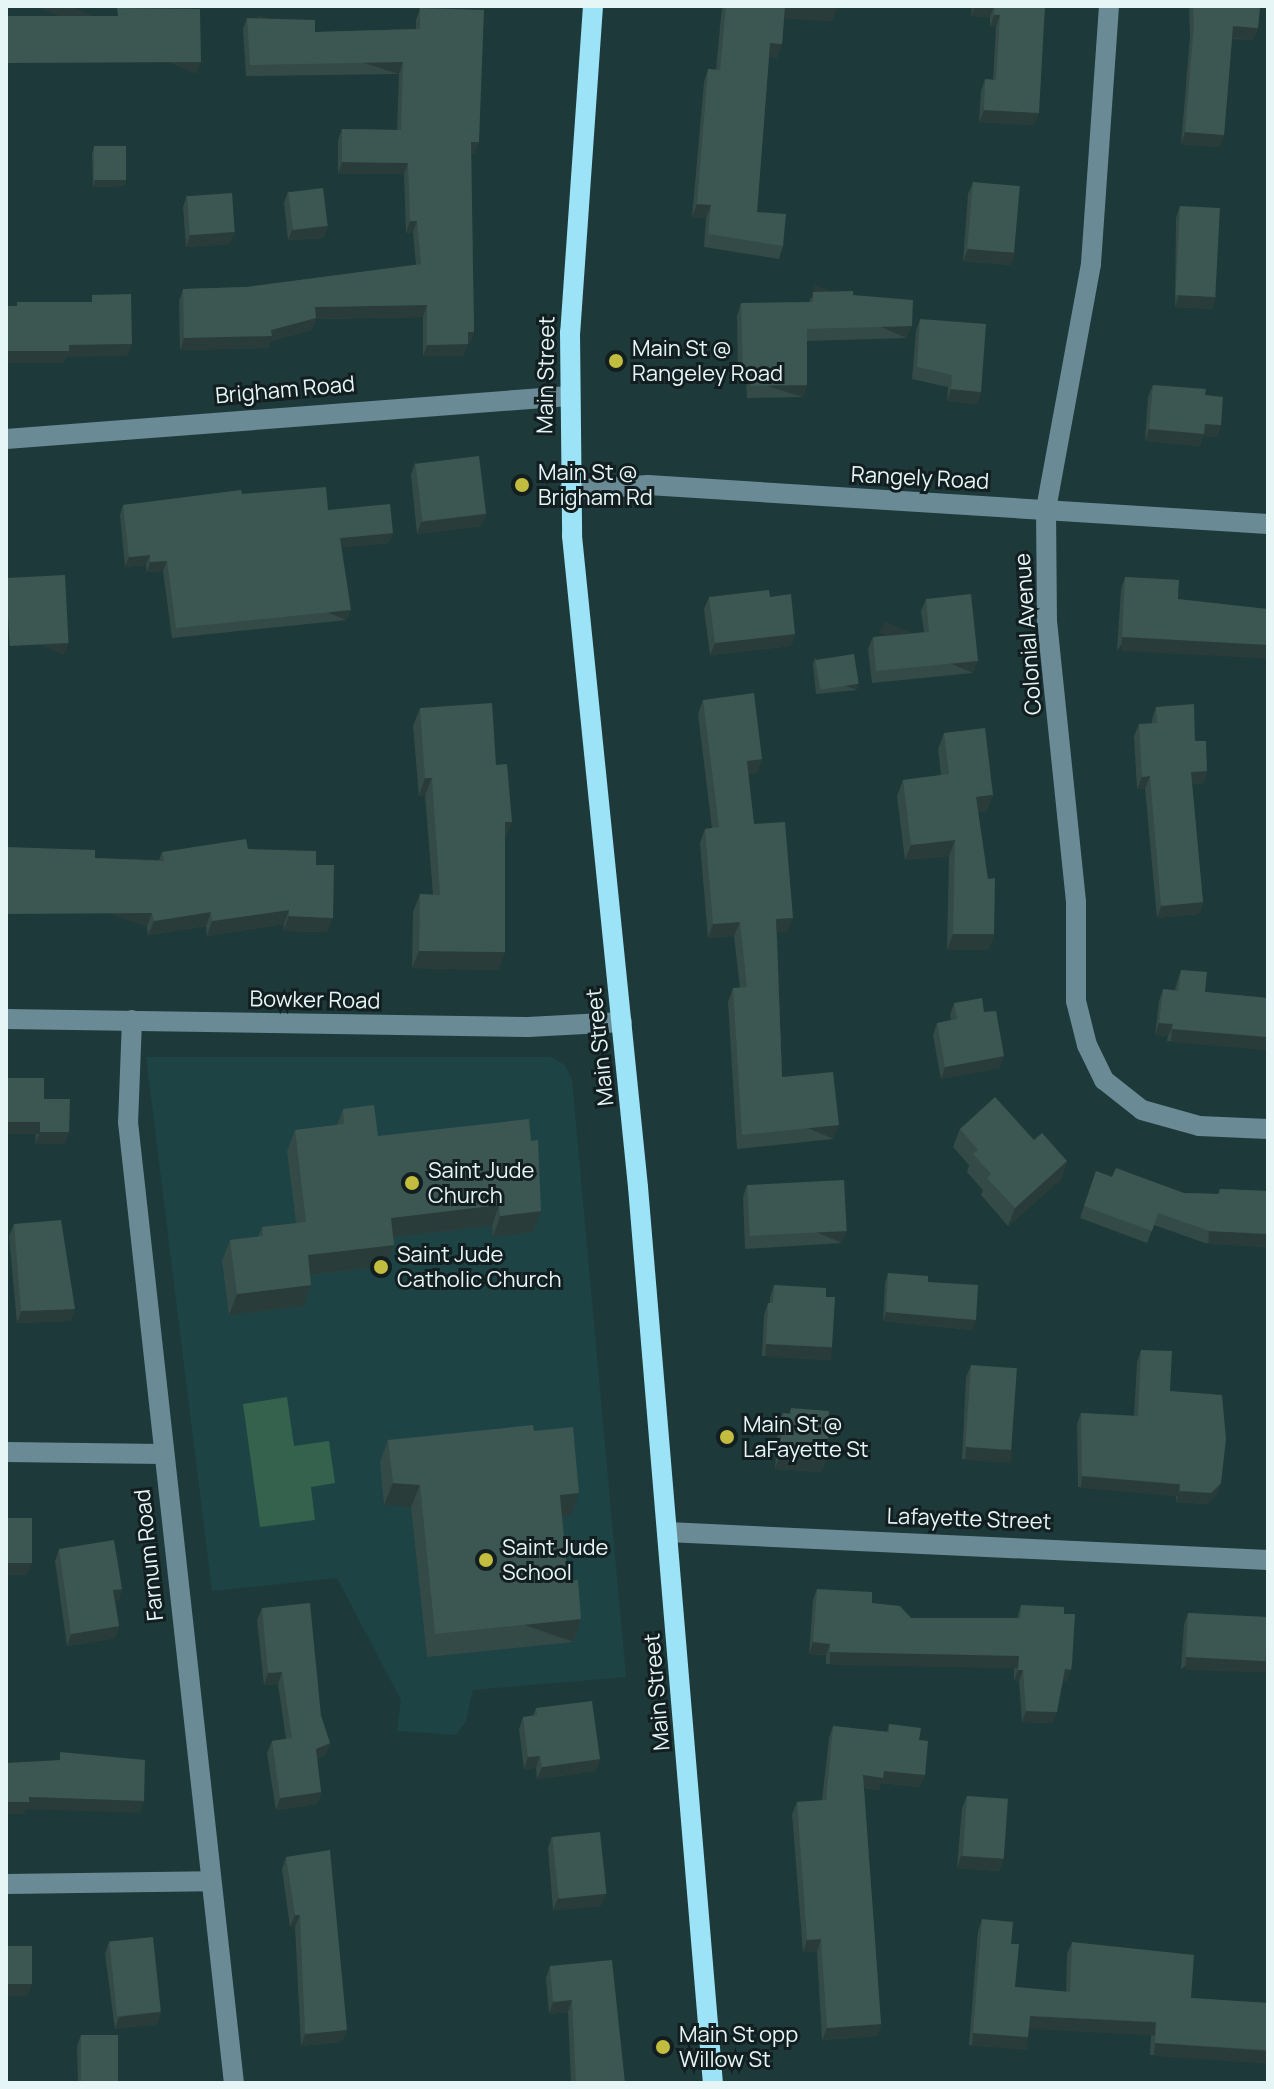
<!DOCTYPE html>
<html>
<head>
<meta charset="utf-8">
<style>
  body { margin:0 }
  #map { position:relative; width:1274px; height:2089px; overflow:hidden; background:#1e393a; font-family:Manrope,sans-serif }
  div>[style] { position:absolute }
  .built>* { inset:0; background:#1d4345 }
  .green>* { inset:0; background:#34624d }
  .minor>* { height:20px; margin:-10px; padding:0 10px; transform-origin:10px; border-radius:10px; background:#6a8b95 }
  .major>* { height:20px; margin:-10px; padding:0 10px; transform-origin:10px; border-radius:10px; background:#9ce3f7 }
  .wall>* { inset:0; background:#344a46 }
  .shaded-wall>* { inset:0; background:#2a3c39; transform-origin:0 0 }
  .building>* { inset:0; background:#3c5651; transform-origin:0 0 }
  .dots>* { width:22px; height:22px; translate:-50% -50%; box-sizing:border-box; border:4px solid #121e1f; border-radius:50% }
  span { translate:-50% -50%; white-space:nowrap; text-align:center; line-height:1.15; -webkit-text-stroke:6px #121e1f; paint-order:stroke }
  .poi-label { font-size:22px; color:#e6f5f6 }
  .left { translate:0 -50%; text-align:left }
  .street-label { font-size:22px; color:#e6f5f6 }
  .frame { position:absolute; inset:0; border:8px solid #e6f5f6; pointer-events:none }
</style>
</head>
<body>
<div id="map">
  <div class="built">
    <div style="clip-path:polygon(146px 1057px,551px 1057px,565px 1065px,572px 1080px,626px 1677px,473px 1690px,466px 1721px,456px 1735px,397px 1731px,401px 1700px,337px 1578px,212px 1591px)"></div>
  </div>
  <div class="green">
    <div style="clip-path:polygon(287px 1397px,294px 1446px,329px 1441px,335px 1483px,311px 1487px,315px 1520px,260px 1527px,243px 1404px)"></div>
  </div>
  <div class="minor">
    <div style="left:1109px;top:6px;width:259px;rotate:94deg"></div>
    <div style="left:1091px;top:264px;width:249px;rotate:100.4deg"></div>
    <div style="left:1046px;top:509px;width:112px;rotate:89.5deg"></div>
    <div style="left:1047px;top:621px;width:282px;rotate:84.1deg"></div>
    <div style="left:1076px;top:902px;width:99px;rotate:90deg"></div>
    <div style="left:1076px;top:1001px;width:45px;rotate:76deg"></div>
    <div style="left:1087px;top:1045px;width:39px;rotate:64deg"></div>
    <div style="left:1104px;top:1080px;width:48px;rotate:38.3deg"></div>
    <div style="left:1142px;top:1110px;width:59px;rotate:15.7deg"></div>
    <div style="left:1199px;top:1126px;width:69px;rotate:2.5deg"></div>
    <div style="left:6px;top:439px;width:565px;rotate:-4.37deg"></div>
    <div style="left:569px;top:490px;width:79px;rotate:-3.6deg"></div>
    <div style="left:648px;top:485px;width:621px;rotate:3.6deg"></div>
    <div style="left:6px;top:1019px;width:522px;rotate:0.88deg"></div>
    <div style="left:528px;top:1027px;width:94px;rotate:-3deg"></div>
    <div style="left:132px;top:1020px;width:102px;rotate:92.2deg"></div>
    <div style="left:128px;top:1122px;width:967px;rotate:83.71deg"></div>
    <div style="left:6px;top:1452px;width:156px;rotate:0.7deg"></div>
    <div style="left:667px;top:1532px;width:602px;rotate:2.67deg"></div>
    <div style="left:6px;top:1884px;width:203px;rotate:-0.8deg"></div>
  </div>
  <div class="major">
    <div style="left:593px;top:6px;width:327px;rotate:94deg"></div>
    <div style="left:570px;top:332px;width:204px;rotate:89.4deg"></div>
    <div style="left:572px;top:536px;width:654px;rotate:84.21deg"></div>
    <div style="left:638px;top:1187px;width:899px;rotate:85.22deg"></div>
  </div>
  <div class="wall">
    <div style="clip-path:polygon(722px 6px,837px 6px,832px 21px,784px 18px,782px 44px,777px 58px,769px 57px,757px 212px,783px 246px,779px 259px,704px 247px,706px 218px,692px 217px,704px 82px,708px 69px,716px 70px)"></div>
    <div style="clip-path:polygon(972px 6px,1045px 6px,1034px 125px,979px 122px,981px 91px,985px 79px,993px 80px,996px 27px,990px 27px,990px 17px,971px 16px)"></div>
    <div style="clip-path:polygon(1189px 6px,1260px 6px,1258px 28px,1253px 40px,1232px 39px,1224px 135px,1219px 147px,1181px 144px,1190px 37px)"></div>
    <div style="clip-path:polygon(420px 8px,479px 142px,474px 154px,471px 154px,474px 332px,470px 344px,468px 344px,463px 356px,423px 356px,423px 317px,316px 319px,312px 330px,271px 341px,268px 348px,180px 350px,179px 301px,183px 289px,247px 287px,416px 265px,413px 232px,406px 233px,404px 174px,338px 174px,338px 140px,342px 129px,397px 130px,399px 74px,246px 76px,243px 29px,247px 18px,315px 32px,416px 29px,416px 20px)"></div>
    <div style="clip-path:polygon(94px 147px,126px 180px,124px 186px,93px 187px,92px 154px)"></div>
    <div style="clip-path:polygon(973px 182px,1011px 265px,963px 261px,968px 194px)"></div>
    <div style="clip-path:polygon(288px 191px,328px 226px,323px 238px,288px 240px,284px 203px)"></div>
    <div style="clip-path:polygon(187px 195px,230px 244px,186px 247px,183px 207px)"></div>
    <div style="clip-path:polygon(1180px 206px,1216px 297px,1212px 309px,1175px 307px,1176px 218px)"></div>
    <div style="clip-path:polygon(813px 292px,853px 295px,907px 338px,807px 341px,807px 385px,803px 397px,747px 398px,746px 381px,738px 382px,737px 316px,741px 303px,809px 302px)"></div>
    <div style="clip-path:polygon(920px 319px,981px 392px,977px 404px,947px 401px,948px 387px,912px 379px,916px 331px)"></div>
    <div style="clip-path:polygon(1153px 385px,1205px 395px,1221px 425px,1217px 437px,1203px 436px,1200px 446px,1145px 441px,1148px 397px)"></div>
    <div style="clip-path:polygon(415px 463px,486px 514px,481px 526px,417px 534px,411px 475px)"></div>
    <div style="clip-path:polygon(242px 494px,328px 510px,393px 533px,389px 543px,341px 547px,347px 620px,172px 638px,163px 571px,147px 572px,146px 565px,125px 567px,120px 515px,123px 505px)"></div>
    <div style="clip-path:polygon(1125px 577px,1179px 580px,1117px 650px,1121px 589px)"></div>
    <div style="clip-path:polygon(709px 597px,770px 597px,795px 634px,791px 646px,710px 655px,704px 609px)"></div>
    <div style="clip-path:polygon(926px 599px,973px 673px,872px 683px,868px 649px,873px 637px,924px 632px,921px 611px)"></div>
    <div style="clip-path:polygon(815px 658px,857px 690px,816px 694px,813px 664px)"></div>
    <div style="clip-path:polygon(703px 700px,762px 759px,757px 773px,748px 774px,754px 824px,788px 932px,777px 932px,782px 1077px,833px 1139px,737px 1149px,728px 1002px,733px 988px,740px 988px,734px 936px,708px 938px,700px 843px,705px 829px,712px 828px,698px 714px)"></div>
    <div style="clip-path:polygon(1156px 707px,1195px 741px,1207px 771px,1203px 783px,1192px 784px,1203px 902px,1199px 914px,1157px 918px,1145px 788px,1137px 789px,1134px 736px,1139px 724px,1152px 724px,1152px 719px)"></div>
    <div style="clip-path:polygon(420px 708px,496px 765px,505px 839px,505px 952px,498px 970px,412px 968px,413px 912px,420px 894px,433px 895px,425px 795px,419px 796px,413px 726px)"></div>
    <div style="clip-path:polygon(944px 733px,987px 811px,978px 812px,994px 934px,988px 950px,947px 950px,949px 856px,905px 860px,897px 796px,903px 780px,941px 775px,938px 749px)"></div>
    <div style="clip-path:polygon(248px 849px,316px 865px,327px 932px,283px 931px,284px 924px,207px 936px,206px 926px,148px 935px,147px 927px,95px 858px,159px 860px,162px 852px)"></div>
    <div style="clip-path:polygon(1181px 970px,1205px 992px,1268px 998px,1268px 1049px,1167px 1041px,1168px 1036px,1155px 1035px,1159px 1001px,1163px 989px,1175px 990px,1177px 982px)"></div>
    <div style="clip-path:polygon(954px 1003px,984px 1012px,1004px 1056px,999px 1068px,941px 1079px,933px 1035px,937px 1023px,951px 1020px,950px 1015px)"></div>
    <div style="clip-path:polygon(6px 1078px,44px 1099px,65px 1144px,35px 1144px,36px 1134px,6px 1134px)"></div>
    <div style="clip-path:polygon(343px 1109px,378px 1136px,541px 1211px,533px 1232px,493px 1237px,492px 1226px,393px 1237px,394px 1245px,387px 1266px,310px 1275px,311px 1285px,304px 1306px,229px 1315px,222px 1261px,230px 1240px,258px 1237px,262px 1227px,296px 1223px,287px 1151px,295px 1130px,337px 1125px)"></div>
    <div style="clip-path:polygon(960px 1129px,1034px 1140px,1067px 1161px,1061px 1179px,1008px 1226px,981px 1195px,983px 1190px,967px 1172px,969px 1165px,953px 1147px)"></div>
    <div style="clip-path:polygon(1096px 1171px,1112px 1177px,1184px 1193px,1218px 1194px,1220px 1189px,1268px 1191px,1268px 1247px,1205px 1243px,1154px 1225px,1147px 1243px,1080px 1218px)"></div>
    <div style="clip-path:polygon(747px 1185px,842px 1243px,745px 1249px,743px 1197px)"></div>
    <div style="clip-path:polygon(14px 1224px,71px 1321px,17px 1323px,9px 1236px)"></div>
    <div style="clip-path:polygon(888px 1273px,928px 1282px,972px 1330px,883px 1321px,885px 1283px)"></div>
    <div style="clip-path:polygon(774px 1285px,832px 1347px,828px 1359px,762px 1356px,764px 1315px,768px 1303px,770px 1303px,770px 1297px)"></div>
    <div style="clip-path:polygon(1141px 1350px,1170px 1391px,1221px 1483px,1217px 1494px,1207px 1504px,1176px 1502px,1176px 1495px,1078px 1487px,1077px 1424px,1081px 1413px,1134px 1416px,1137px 1362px)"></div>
    <div style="clip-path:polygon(971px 1365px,1008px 1462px,962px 1459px,966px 1377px)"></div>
    <div style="clip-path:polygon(791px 1408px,822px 1472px,775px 1469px,778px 1425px,783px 1413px,789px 1414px)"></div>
    <div style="clip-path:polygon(534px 1431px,571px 1516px,562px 1517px,568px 1581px,581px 1619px,573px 1642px,427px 1657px,411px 1507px,384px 1505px,380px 1462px,388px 1440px)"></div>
    <div style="clip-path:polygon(59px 1549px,122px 1589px,118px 1601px,115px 1601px,119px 1626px,115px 1638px,67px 1646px,55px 1561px)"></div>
    <div style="clip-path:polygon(817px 1589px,872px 1603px,911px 1618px,1017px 1618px,1021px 1605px,1067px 1681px,1063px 1680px,1053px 1723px,1022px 1722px,1019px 1681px,1014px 1681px,1014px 1668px,826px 1664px,826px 1655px,809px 1654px,813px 1600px)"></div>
    <div style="clip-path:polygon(262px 1608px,321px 1716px,330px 1743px,325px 1755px,317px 1759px,321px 1792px,317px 1804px,276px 1810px,267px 1753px,272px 1741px,286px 1739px,278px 1684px,264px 1685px,257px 1620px)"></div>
    <div style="clip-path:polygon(1188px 1613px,1268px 1617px,1181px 1669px,1184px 1625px)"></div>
    <div style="clip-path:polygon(536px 1708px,600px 1759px,596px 1771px,537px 1779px,536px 1768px,524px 1769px,519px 1729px,523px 1717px,533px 1716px)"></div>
    <div style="clip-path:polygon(889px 1724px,919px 1740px,920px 1787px,881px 1783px,879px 1790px,864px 1788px,881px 2024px,877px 2036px,822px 2040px,817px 1952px,803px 1952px,792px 1814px,797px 1802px,822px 1800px,829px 1738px,833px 1726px,887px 1732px)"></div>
    <div style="clip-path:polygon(967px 1796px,999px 1871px,957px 1868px,962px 1808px)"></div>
    <div style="clip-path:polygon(552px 1836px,601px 1906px,553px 1910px,548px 1848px)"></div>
    <div style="clip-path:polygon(286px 1857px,342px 2042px,301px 2046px,295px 1927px,290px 1927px,282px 1869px)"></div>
    <div style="clip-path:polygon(982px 1919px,1011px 1944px,1015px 1987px,1066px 1992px,1067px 1954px,1072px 1942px,1191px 1998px,1268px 2003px,1268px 2062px,1150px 2055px,1151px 2034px,1029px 2028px,1028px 2037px,1024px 2049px,969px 2045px,978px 1931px)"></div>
    <div style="clip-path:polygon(109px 1942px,161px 2012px,157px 2024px,115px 2029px,105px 1954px)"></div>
    <div style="clip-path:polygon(550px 1966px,625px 2083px,571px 2083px,568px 2012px,549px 2014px,546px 1978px)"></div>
    <div style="clip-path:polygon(81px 2035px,118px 2083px,78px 2083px,77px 2046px)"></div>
  </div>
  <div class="shaded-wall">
    <div style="clip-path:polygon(785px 6px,806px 6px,837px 8px,832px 21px,781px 18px)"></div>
    <div style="clip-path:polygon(975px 6px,994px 6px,990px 17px,971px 16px)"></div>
    <div style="clip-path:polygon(994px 15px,1000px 15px,996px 27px,990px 27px)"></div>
    <div style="clip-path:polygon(1233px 26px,1258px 28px,1253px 40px,1228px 38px)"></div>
    <div style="clip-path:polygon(770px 43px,782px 44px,777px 58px,765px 57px)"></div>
    <div style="left:201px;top:62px;width:13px;height:195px;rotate:113deg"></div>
    <div style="left:403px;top:62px;width:13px;height:153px;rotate:108deg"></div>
    <div style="clip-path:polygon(984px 110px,1039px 113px,1034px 125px,979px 122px)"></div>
    <div style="clip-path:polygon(1185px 132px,1224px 135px,1219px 147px,1181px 144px)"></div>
    <div style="clip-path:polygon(471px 142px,479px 142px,474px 154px,467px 154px)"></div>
    <div style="clip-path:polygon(342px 162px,408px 163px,404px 174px,338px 174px)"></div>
    <div style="clip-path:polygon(95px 180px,126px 180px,124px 186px,93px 187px)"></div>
    <div style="clip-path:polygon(697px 204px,711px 205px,706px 218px,692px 217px)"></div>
    <div style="clip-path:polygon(410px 221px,417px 221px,413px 232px,406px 233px)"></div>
    <div style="clip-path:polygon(328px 226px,323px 238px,288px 240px,293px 228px)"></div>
    <div style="clip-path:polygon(235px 232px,230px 244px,186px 247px,190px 235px)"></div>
    <div style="clip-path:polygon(968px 249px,1016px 253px,1011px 265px,963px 261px)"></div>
    <div style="clip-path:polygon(1179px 295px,1216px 297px,1212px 309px,1175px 307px)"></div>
    <div style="clip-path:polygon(427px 305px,423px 317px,316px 319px,312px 330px,271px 341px,268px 348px,180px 350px,184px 338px,271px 330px,315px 307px)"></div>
    <div style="left:912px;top:326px;width:13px;height:105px;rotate:113deg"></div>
    <div style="clip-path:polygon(468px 332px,474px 332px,470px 344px,463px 344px)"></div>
    <div style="clip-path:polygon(132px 344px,128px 356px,67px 357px,64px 363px,6px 363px,6px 351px,69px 345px)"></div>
    <div style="clip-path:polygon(468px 344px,463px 356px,423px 356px,427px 345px)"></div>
    <div style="clip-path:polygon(751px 369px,746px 381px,738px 382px,743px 370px)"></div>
    <div style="left:807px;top:385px;width:13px;height:56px;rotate:108deg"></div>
    <div style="clip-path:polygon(951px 389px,981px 392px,977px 404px,947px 401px)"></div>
    <div style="clip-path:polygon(1205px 424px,1221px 425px,1217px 437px,1203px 436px,1200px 446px,1145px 441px,1149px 429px)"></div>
    <div style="clip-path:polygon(486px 514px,481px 526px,417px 534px,421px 522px)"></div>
    <div style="clip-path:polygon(393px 533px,389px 543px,336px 548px,340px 538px)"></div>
    <div style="clip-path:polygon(150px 555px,146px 565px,125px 567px,129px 557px)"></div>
    <div style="clip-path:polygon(167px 561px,163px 571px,147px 572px,150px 562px)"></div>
    <div style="left:351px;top:610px;width:11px;height:176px;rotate:112deg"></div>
    <div style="clip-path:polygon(795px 634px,791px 646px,710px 655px,715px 643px)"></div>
    <div style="left:1122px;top:637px;width:146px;height:14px;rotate:3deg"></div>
    <div style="left:69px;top:643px;width:13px;height:63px;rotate:113deg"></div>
    <div style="left:978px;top:661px;width:13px;height:102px;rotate:113deg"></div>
    <div style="left:859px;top:684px;width:6px;height:41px;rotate:108deg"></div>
    <div style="clip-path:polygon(762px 759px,757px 773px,742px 775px,747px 761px)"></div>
    <div style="clip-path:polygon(1207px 771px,1203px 783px,1187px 784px,1191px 772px)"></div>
    <div style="clip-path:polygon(1150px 776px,1145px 788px,1137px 789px,1142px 777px)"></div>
    <div style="clip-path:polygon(425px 778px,432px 778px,425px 795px,419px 796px)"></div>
    <div style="clip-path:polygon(993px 795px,987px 811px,970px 813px,976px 797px)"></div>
    <div style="clip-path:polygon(505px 822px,512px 822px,505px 839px)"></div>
    <div style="clip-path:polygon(955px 840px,949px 856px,905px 860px,911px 845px)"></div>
    <div style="clip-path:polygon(1203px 902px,1199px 914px,1157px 918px,1161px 906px)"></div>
    <div style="clip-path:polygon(289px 910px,284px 924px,207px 936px,212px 921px)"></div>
    <div style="clip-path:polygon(211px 912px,206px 926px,148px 935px,154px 921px)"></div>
    <div style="left:152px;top:913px;width:15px;height:146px;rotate:110deg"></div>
    <div style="clip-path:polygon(289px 916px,333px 918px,327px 932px,283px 931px)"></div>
    <div style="clip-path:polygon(793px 918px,788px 932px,771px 933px,776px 919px)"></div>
    <div style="clip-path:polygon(740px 922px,734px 936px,708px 938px,713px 924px)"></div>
    <div style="clip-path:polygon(953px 934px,994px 934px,988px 950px,947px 950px)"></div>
    <div style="clip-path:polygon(419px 951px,505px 952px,498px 970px,412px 968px)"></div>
    <div style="clip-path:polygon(1159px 1023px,1173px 1024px,1168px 1036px,1155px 1035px)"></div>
    <div style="left:1172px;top:1029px;width:96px;height:13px;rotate:5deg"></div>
    <div style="clip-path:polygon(1004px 1056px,999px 1068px,941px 1079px,945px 1067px)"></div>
    <div style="left:6px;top:1122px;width:34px;height:12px"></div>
    <div style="left:839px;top:1125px;width:15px;height:98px;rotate:113deg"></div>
    <div style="clip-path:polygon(40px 1132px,69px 1132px,65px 1144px,35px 1144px)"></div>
    <div style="clip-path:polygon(1067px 1161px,1061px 1179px,1008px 1226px,1015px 1208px)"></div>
    <div style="clip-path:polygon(499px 1205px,492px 1226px,383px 1238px,391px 1218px)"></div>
    <div style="clip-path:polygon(541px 1211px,533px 1232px,493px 1237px,500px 1216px)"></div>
    <div style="left:847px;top:1231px;width:13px;height:97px;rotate:113deg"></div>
    <div style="left:1209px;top:1231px;width:59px;height:13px;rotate:3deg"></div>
    <div style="clip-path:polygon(394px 1245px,387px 1266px,300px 1276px,308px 1255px)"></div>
    <div style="clip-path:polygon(311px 1285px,304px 1306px,229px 1315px,237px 1294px)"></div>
    <div style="clip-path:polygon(75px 1309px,71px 1321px,17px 1323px,21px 1311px)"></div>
    <div style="clip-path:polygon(886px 1312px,976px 1320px,972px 1330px,883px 1321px)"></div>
    <div style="left:766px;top:1344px;width:66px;height:13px;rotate:3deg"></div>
    <div style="left:966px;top:1447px;width:46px;height:13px;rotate:4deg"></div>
    <div style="clip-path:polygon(779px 1457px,827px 1460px,822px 1472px,775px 1469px)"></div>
    <div style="left:1082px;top:1476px;width:98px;height:12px;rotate:5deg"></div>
    <div style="clip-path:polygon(393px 1483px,420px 1485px,411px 1507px,384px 1505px)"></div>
    <div style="clip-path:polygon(1221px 1483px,1217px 1494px,1207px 1504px,1176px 1502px,1180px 1491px)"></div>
    <div style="clip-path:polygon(579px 1493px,571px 1516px,552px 1518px,560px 1495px)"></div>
    <div style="clip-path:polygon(6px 1563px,32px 1563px,27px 1575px,6px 1575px)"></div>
    <div style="clip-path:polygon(122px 1589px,118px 1601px,109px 1602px,113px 1590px)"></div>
    <div style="left:581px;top:1619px;width:24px;height:147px;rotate:109deg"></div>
    <div style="clip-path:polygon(119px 1626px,115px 1638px,67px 1646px,71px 1634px)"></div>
    <div style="clip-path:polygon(813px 1642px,830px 1644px,826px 1655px,809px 1654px)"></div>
    <div style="left:830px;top:1652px;width:189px;height:13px;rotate:1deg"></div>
    <div style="left:1186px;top:1657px;width:82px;height:13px;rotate:2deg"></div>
    <div style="clip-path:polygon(1065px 1669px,1071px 1670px,1067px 1681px,1061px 1680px)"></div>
    <div style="clip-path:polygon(1018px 1670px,1023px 1670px,1019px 1681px,1014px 1681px)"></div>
    <div style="clip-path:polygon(282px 1672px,278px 1684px,264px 1685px,268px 1673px)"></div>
    <div style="clip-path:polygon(1026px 1711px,1057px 1712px,1053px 1723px,1022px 1722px)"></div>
    <div style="clip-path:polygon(330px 1743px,325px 1755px,311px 1761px,316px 1749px)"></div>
    <div style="clip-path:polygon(540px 1756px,536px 1768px,524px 1769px,528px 1757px)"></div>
    <div style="clip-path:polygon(600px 1759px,596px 1771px,537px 1779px,542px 1767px)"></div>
    <div style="clip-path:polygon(884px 1771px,925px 1775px,920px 1787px,881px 1783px,879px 1790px,858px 1787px,863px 1775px)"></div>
    <div style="clip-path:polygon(321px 1792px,317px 1804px,276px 1810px,280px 1798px)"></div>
    <div style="clip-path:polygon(29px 1797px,144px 1801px,140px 1813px,26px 1809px,24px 1814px,6px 1814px,6px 1802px)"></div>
    <div style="clip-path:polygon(961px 1856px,1004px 1859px,999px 1871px,957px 1868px)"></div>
    <div style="clip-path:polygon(606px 1894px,601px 1906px,553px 1910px,558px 1898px)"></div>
    <div style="clip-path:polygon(295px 1915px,300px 1915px,295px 1927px,290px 1927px)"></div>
    <div style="clip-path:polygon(821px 1939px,817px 1952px,803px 1952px,807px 1940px)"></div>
    <div style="clip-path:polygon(6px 1984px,32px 1984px,28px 1996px,6px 1996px)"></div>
    <div style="clip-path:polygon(572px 2000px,568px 2012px,549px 2014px,553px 2002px)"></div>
    <div style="clip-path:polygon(161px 2012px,157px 2024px,115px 2029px,119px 2017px)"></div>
    <div style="left:1030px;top:2016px;width:126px;height:13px;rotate:3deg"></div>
    <div style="clip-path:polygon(881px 2024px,877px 2036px,822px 2040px,827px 2028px)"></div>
    <div style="clip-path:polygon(347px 2030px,342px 2042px,301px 2046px,305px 2034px)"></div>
    <div style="left:973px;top:2033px;width:55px;height:13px;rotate:4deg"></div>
    <div style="left:1155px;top:2043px;width:113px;height:13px;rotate:4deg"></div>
  </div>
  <div class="building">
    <div style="clip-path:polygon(726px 6px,785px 6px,782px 44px,770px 43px,757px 212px,786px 214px,783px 246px,708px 234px,711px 205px,697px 204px,708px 69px,720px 70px)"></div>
    <div style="clip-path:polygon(806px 6px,837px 6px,837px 8px)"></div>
    <div style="clip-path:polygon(995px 6px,1045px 6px,1039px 113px,984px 110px,985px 79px,996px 80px,1000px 15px,994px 15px)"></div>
    <div style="clip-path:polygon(1193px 6px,1260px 6px,1258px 28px,1233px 26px,1224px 135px,1185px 132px,1194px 25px)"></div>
    <div style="clip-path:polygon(117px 8px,200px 9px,201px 62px,6px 63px,6px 16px,118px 16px)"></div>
    <div style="clip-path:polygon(420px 8px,484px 10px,479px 142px,471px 142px,474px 332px,468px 332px,468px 344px,427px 345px,427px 305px,315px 307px,316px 318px,271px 330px,272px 336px,184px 338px,183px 289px,247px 287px,421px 264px,417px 221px,410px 221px,408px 163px,342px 162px,342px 129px,401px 130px,403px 62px,250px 65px,247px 18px,315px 20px,315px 32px,420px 29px)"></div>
    <div style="left:126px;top:146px;width:34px;height:32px;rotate:90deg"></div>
    <div style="left:973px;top:182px;width:47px;height:67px;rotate:5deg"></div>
    <div style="left:323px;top:188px;width:38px;height:35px;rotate:83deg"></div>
    <div style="left:232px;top:193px;width:39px;height:45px;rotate:86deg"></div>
    <div style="left:1180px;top:206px;width:40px;height:89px;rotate:3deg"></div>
    <div style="clip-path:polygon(853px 291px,853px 295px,913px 300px,912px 326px,807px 329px,807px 385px,751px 386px,751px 369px,743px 370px,741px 303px,813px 302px,813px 292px)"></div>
    <div style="clip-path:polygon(131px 294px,132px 344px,69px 345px,69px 351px,6px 351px,6px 306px,17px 306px,17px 302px,92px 302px,92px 295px)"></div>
    <div style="clip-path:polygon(920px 319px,986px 324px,981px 392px,951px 389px,952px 375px,917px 367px)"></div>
    <div style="clip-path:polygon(1153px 385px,1206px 389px,1205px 395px,1223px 397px,1221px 425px,1205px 424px,1204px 434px,1149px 429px)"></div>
    <div style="left:479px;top:456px;width:58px;height:64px;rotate:83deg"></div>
    <div style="clip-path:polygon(326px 487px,328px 510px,390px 504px,393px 533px,340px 538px,351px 610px,176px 628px,167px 561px,150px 562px,150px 555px,129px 557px,123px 505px,241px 490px,242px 494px)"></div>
    <div style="left:65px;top:575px;width:68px;height:59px;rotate:87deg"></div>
    <div style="clip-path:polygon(1125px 577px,1179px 580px,1178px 599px,1268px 609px,1268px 645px,1122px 637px)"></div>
    <div style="clip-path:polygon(769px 590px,770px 597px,791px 594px,795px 634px,715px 643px,709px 597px)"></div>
    <div style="clip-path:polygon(971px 594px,978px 661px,876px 671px,873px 637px,929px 632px,926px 599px)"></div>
    <div style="left:854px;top:654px;width:30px;height:39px;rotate:81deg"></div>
    <div style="clip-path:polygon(754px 693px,762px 759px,747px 761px,754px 824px,785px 822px,793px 918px,776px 919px,782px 1077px,833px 1072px,839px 1125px,742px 1135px,733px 988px,747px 987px,740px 922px,713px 924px,705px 829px,719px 827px,703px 700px)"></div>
    <div style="clip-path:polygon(492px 703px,496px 765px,507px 764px,512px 822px,505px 822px,505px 952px,419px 951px,420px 894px,440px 895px,432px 778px,425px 778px,420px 708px)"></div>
    <div style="clip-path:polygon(1194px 704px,1195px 741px,1206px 741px,1207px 771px,1191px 772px,1203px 902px,1161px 906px,1150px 776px,1142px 777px,1139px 724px,1157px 723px,1156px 707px)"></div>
    <div style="clip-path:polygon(985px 728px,993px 795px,976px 797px,988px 879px,995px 878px,994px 934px,953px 934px,955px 840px,911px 845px,903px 780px,949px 774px,944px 733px)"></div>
    <div style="clip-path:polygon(246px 839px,248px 849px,316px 851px,316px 865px,334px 865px,333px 918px,289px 916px,289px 910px,212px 921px,211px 912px,154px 921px,152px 913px,6px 914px,6px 847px,95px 850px,95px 858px,164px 861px,162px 852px)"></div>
    <div style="clip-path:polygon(1181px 970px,1207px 972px,1205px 992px,1268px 998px,1268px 1037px,1172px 1029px,1173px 1024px,1159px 1023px,1163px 989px,1178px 991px)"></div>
    <div style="clip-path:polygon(982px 998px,984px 1012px,996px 1011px,1004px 1056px,945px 1067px,937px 1023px,957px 1019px,954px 1003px)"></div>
    <div style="clip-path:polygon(6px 1078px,44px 1078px,44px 1099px,70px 1099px,69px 1132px,40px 1132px,40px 1122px,6px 1122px)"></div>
    <div style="clip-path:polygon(995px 1097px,1034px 1140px,1042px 1133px,1067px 1161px,1015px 1208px,987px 1178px,991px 1174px,973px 1154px,978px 1150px,960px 1129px)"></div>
    <div style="clip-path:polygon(374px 1105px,378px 1136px,529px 1119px,531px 1141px,538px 1140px,541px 1211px,500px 1216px,499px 1205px,391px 1218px,394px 1245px,308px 1255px,311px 1285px,237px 1294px,230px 1240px,263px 1236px,262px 1227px,306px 1222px,295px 1130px,344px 1124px,343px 1109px)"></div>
    <div style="clip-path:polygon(1116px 1168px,1184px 1193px,1219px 1194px,1220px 1189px,1268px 1191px,1268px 1234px,1209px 1231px,1158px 1213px,1152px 1231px,1084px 1206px,1096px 1171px,1112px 1177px)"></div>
    <div style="left:844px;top:1180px;width:51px;height:97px;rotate:87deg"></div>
    <div style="clip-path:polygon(61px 1220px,75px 1309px,21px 1311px,14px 1224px)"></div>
    <div style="clip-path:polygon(888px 1273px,928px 1276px,928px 1282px,978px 1285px,976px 1320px,886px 1312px)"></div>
    <div style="clip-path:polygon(774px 1285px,826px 1288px,826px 1297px,835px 1297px,832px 1347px,766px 1344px,768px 1303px,773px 1303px)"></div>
    <div style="clip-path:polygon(1141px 1350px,1172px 1351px,1170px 1391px,1222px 1395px,1226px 1439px,1221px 1483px,1211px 1493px,1180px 1491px,1180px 1484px,1082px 1476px,1081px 1413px,1138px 1416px)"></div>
    <div style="left:971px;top:1365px;width:46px;height:82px;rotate:4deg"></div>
    <div style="clip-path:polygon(791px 1408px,829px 1411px,827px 1460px,779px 1457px,783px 1413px,791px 1414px)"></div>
    <div style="clip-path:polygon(533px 1425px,534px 1431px,573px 1427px,579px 1493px,560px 1495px,568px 1581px,578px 1580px,581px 1619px,435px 1634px,420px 1485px,393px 1483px,388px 1440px)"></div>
    <div style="left:6px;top:1518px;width:26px;height:45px"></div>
    <div style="clip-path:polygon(114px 1540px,122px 1589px,113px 1590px,119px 1626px,71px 1634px,59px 1549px)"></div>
    <div style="clip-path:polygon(817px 1589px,872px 1592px,872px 1603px,900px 1606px,911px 1618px,1020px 1618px,1021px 1605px,1064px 1607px,1064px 1614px,1075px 1614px,1072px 1664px,1071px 1670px,1065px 1669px,1057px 1712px,1026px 1711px,1023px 1670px,1018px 1670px,1019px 1656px,830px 1652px,830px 1644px,813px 1642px)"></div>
    <div style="clip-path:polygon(310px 1603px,321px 1716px,330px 1743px,316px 1749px,321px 1792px,280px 1798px,272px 1741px,292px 1738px,282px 1672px,268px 1673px,262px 1608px)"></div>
    <div style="left:1188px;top:1613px;width:80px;height:44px;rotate:3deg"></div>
    <div style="clip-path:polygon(592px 1701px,600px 1759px,542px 1767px,540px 1756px,528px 1757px,523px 1717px,537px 1715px,536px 1708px)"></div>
    <div style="clip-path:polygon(889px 1724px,921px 1728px,919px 1740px,928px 1741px,925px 1775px,884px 1771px,883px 1778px,863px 1775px,881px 2024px,827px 2028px,821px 1939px,807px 1940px,797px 1802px,826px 1800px,833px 1726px,889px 1732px)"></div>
    <div style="clip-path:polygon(60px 1752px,145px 1760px,144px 1801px,29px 1797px,29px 1802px,6px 1802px,6px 1763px,60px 1760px)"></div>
    <div style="left:967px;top:1796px;width:41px;height:60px;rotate:4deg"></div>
    <div style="left:600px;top:1832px;width:62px;height:48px;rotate:84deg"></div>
    <div style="clip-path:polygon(330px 1850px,347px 2030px,305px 2034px,300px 1915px,295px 1915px,286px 1857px)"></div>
    <div style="clip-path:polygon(982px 1919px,1013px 1922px,1011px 1944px,1019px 1944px,1015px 1987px,1070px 1992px,1072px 1942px,1194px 1955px,1191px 1998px,1268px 2003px,1268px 2050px,1155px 2043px,1156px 2022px,1030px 2016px,1028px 2037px,973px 2033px)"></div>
    <div style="left:153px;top:1937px;width:75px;height:44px;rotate:84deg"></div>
    <div style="left:6px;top:1946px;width:26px;height:38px"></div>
    <div style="clip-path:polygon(612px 1960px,625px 2083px,576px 2083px,572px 2000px,553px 2002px,550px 1966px)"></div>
    <div style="left:81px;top:2035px;width:37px;height:48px"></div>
  </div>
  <div class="dots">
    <div style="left:616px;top:361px;background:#c3bd3f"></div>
    <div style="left:522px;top:485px;background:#c3bd3f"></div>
    <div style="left:412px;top:1183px;background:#c3bd3f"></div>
    <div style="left:381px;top:1267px;background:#c3bd3f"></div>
    <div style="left:727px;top:1437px;background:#c3bd3f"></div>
    <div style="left:486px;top:1560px;background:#c3bd3f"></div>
    <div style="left:663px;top:2047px;background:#c3bd3f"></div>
  </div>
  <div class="poi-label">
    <span class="left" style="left:632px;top:361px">Main St @<br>Rangeley Road</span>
    <span class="left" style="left:538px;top:485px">Main St @<br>Brigham Rd</span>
    <span class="left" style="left:428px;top:1183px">Saint Jude<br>Church</span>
    <span class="left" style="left:397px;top:1267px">Saint Jude<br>Catholic Church</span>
    <span class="left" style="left:743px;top:1437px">Main St @<br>LaFayette St</span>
    <span class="left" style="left:502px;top:1560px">Saint Jude<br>School</span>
    <span class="left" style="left:679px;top:2047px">Main St opp<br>Willow St</span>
  </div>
  <div class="street-label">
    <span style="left:546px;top:375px;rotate:-89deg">Main Street</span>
    <span style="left:285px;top:390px;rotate:-5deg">Brigham Road</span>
    <span style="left:920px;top:478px;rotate:3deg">Rangely Road</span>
    <span style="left:1028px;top:634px;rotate:-94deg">Colonial Avenue</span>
    <span style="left:315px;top:1000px;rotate:1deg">Bowker Road</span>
    <span style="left:600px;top:1047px;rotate:-96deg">Main Street</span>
    <span style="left:969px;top:1519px;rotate:2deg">Lafayette Street</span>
    <span style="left:149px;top:1555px;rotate:-96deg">Farnum Road</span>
    <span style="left:657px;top:1692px;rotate:-95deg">Main Street</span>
  </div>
  <div class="frame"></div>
</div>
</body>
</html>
